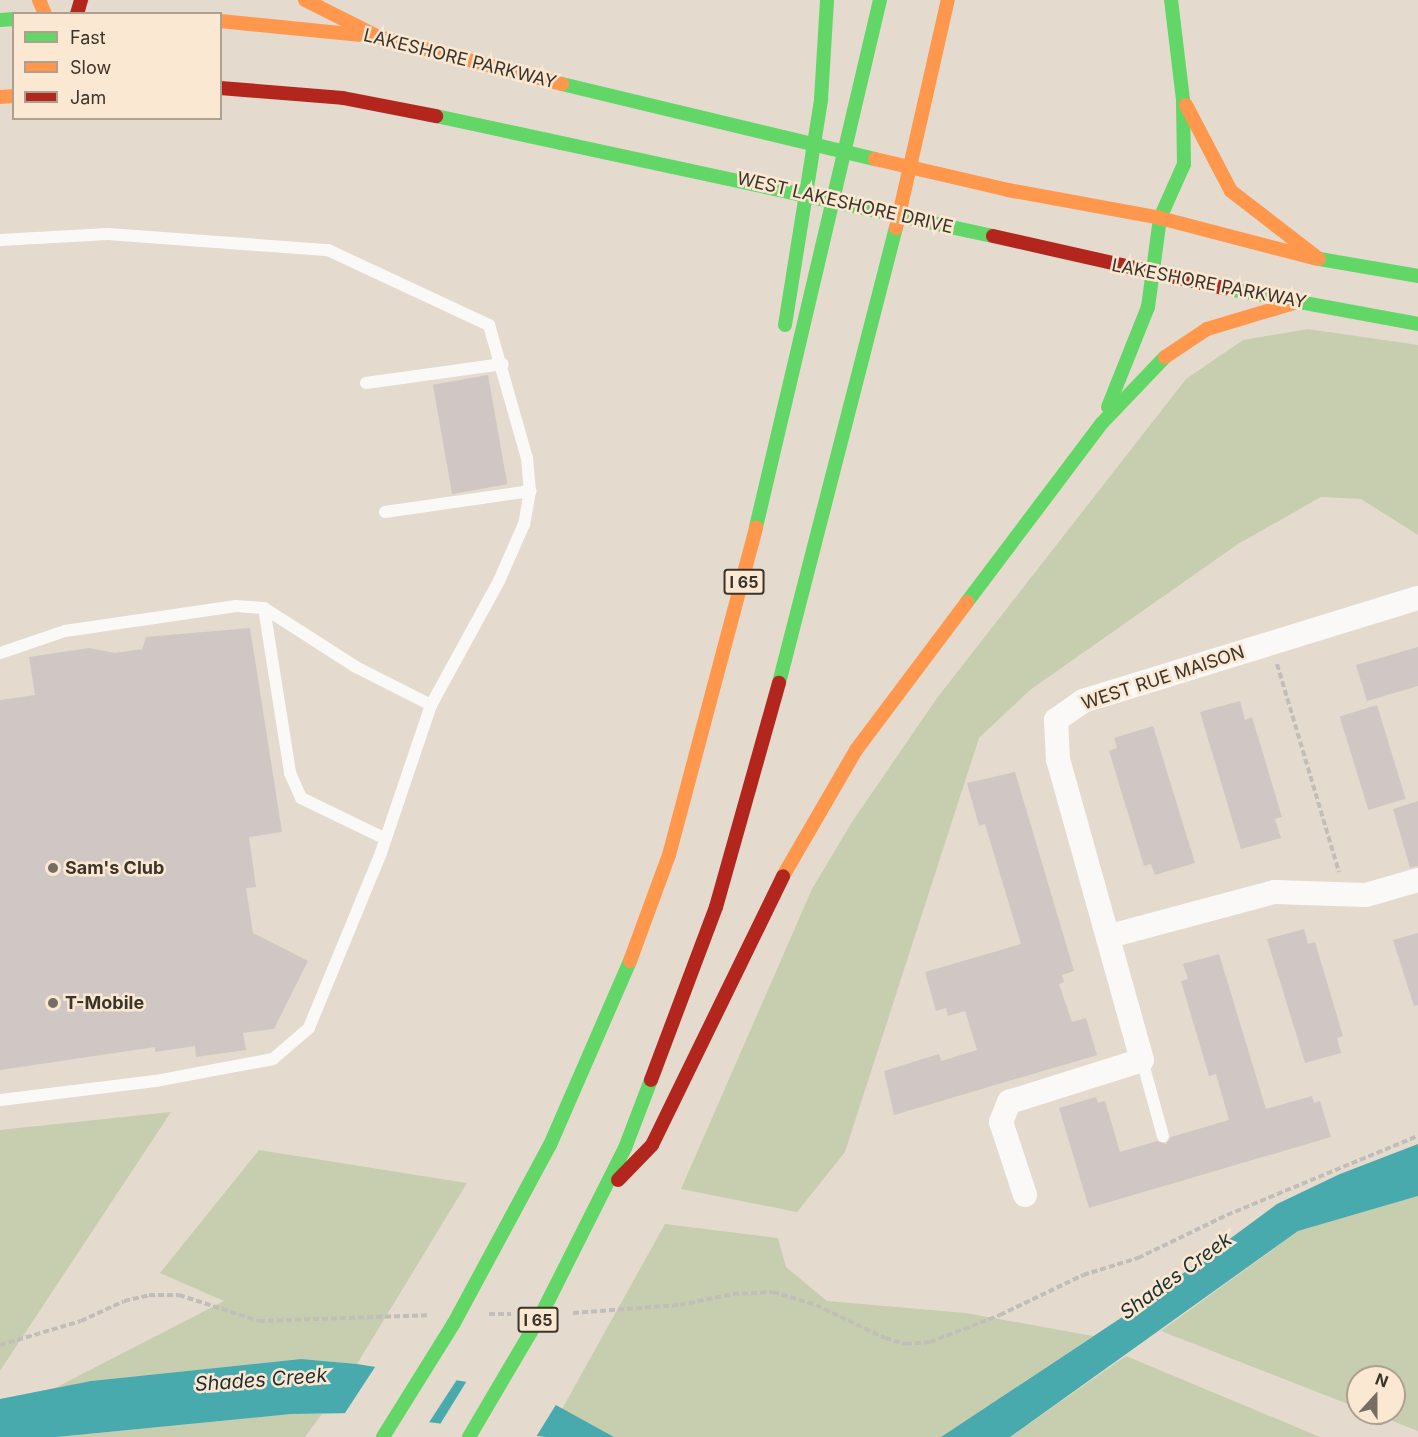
<!DOCTYPE html>
<html>
<head>
<meta charset="utf-8">
<style>
  body { margin:0 }
  #map { position:relative; width:1418px; height:1437px; overflow:hidden; background:#e5dace; font-family:Inter,sans-serif }
  div>[style] { position:absolute }
  .green>* { inset:0; background:#c7ceb0 }
  .water>* { inset:0; background:#48aaac }
  .pier>* { inset:0; background:#e5dace }
  .building>* { inset:0; background:#d0c7c5; transform-origin:0 0 }
  .path>* { height:4px; margin-top:-2px; transform-origin:0; background:repeating-linear-gradient(90deg,#c1beb9 0 6px,transparent 0 9px) }
  .lane>* { height:12px; margin:-6px; padding:0 6px; transform-origin:6px; border-radius:6px; background:#fbf9f8 }
  .street>* { height:24px; margin:-12px; padding:0 12px; transform-origin:12px; border-radius:12px; background:#fbf9f8 }
  .fast>* { height:14px; margin:-7px; padding:0 7px; transform-origin:7px; border-radius:7px; background:#63d668 }
  .slow>* { height:14px; margin:-7px; padding:0 7px; transform-origin:7px; border-radius:7px; background:#ff974d }
  .jam>* { height:14px; margin:-7px; padding:0 7px; transform-origin:7px; border-radius:7px; background:#b3261e }
  .dots>* { width:16px; height:16px; translate:-50% -50%; box-sizing:border-box; border:3px solid #fbe8d2; border-radius:50% }
  span { translate:-50% -50%; white-space:nowrap; text-align:center; line-height:1.15; -webkit-text-stroke:5px #fbe8d2; paint-order:stroke }
  .shield-label span { padding:2px 4px; background:#fbe8d2; border:2px solid; border-radius:4px; -webkit-text-stroke-width:0 }
  .shield-label { font-size:16px; color:#3b342b; font-weight:700 }
  .street-label { font-size:18px; color:#3b342b }
  .poi-label { font-size:18px; color:#3b342b; font-weight:700 }
  .left { translate:0 -50%; text-align:left }
  .water-label { font-size:20px; color:#1b2f31; font-style:italic }
  .legend { position:absolute; left:12px; top:12px; width:210px; height:108px; box-sizing:border-box; background:#fbe8d2; border:2px solid #aea08f; margin:0; padding:8px 10px; list-style:none; font-size:18px; color:#3b342b }
  .legend li { display:flex; align-items:center; gap:12px; height:30px }
  .legend b { width:30px; border:2px solid #aea08f }
  .north { position:absolute; left:1346px; top:1365px; width:60px; height:60px; box-sizing:border-box; background:#fbe8d2; border:2px solid #aea08f; border-radius:50%; rotate:21deg; font-size:16px; font-weight:700; line-height:24px; text-align:center; color:#3b342b }
  .north::after { content:''; display:block; margin:auto; width:21px; height:27px; background:#766e64; clip-path:polygon(50% 0,100% 100%,50% 72%,0 100%) }
</style>
</head>
<body>
<div id="map">
  <div class="green">
    <div style="clip-path:polygon(1308px 329px,1418px 345px,1418px 535px,1361px 499px,1321px 497px,1238px 544px,1030px 690px,979px 738px,845px 1152px,797px 1212px,681px 1189px,812px 889px,852px 822px,937px 698px,1186px 379px,1243px 340px)"></div>
    <div style="clip-path:polygon(171px 1112px,0 1371px,0 1130px)"></div>
    <div style="clip-path:polygon(259px 1150px,467px 1183px,357px 1364px,301px 1359px,91px 1381px,53px 1389px,224px 1301px,160px 1273px)"></div>
    <div style="clip-path:polygon(1418px 1196px,1418px 1431px,1372px 1413px,1394px 1413px,1394px 1377px,1358px 1377px,1358px 1408px,1161px 1331px,1298px 1231px)"></div>
    <div style="clip-path:polygon(665px 1224px,778px 1238px,786px 1267px,827px 1301px,966px 1313px,1093px 1336px,941px 1437px,614px 1437px,562px 1409px)"></div>
    <div style="clip-path:polygon(1126px 1356px,1320px 1437px,1010px 1437px)"></div>
    <div style="clip-path:polygon(291px 1414px,322px 1414px,305px 1437px,57px 1437px)"></div>
  </div>
  <div class="water">
    <div style="clip-path:polygon(1418px 1144px,1418px 1196px,1298px 1231px,1010px 1437px,941px 1437px,1139px 1306px,1277px 1204px,1340px 1174px)"></div>
    <div style="clip-path:polygon(301px 1359px,357px 1364px,534px 1393px,614px 1437px,546px 1437px,357px 1413px,291px 1414px,57px 1437px,0 1437px,0 1399px,91px 1381px)"></div>
  </div>
  <div class="pier">
    <div style="clip-path:polygon(377px 1364px,458px 1378px,428px 1424px,343px 1416px)"></div>
    <div style="clip-path:polygon(468px 1379px,534px 1390px,557px 1403px,536px 1437px,439px 1426px)"></div>
  </div>
  <div class="building">
    <div style="left:488px;top:375px;width:111px;height:56px;rotate:80deg"></div>
    <div style="clip-path:polygon(250px 628px,282px 832px,249px 837px,256px 887px,246px 888px,253px 933px,308px 961px,274px 1029px,243px 1033px,246px 1050px,196px 1057px,195px 1046px,155px 1052px,155px 1047px,0 1070px,0 700px,35px 695px,29px 657px,89px 648px,115px 653px,142px 649px,146px 637px)"></div>
    <div style="clip-path:polygon(1418px 647px,1418px 686px,1367px 701px,1356px 665px)"></div>
    <div style="clip-path:polygon(1240px 701px,1245px 720px,1252px 717px,1282px 817px,1275px 819px,1281px 838px,1241px 849px,1200px 712px)"></div>
    <div style="left:1377px;top:705px;width:98px;height:39px;rotate:73deg"></div>
    <div style="clip-path:polygon(1153px 726px,1195px 863px,1155px 875px,1151px 864px,1144px 866px,1109px 751px,1117px 748px,1114px 738px)"></div>
    <div style="clip-path:polygon(1015px 772px,1074px 971px,1062px 975px,1064px 982px,1059px 984px,1072px 1022px,1086px 1018px,1097px 1055px,894px 1115px,884px 1071px,939px 1054px,941px 1061px,977px 1050px,965px 1011px,948px 1016px,946px 1008px,936px 1011px,925px 972px,1021px 944px,985px 824px,979px 826px,967px 783px)"></div>
    <div style="clip-path:polygon(1418px 801px,1418px 866px,1410px 868px,1393px 809px)"></div>
    <div style="clip-path:polygon(1304px 929px,1308px 944px,1315px 942px,1343px 1036px,1337px 1038px,1341px 1053px,1305px 1063px,1267px 939px)"></div>
    <div style="clip-path:polygon(1418px 933px,1418px 1005px,1414px 1006px,1393px 940px)"></div>
    <div style="clip-path:polygon(1219px 954px,1266px 1109px,1312px 1096px,1314px 1103px,1320px 1101px,1331px 1137px,1089px 1208px,1059px 1108px,1096px 1097px,1098px 1103px,1105px 1101px,1120px 1152px,1157px 1141px,1166px 1144px,1171px 1137px,1229px 1120px,1216px 1074px,1209px 1076px,1181px 981px,1188px 979px,1183px 964px)"></div>
  </div>
  <div class="path">
    <div style="left:1277px;top:664px;width:217px;rotate:73.4deg"></div>
    <div style="left:573px;top:1313px;width:107px;rotate:-4.3deg"></div>
    <div style="left:680px;top:1305px;width:54px;rotate:-11.7deg"></div>
    <div style="left:733px;top:1294px;width:40px;rotate:-2.9deg"></div>
    <div style="left:773px;top:1292px;width:45px;rotate:16.8deg"></div>
    <div style="left:816px;top:1305px;width:76px;rotate:25.6deg"></div>
    <div style="left:885px;top:1338px;width:22px;rotate:16deg"></div>
    <div style="left:906px;top:1344px;width:24px;rotate:-5deg"></div>
    <div style="left:930px;top:1342px;width:75px;rotate:-21.1deg"></div>
    <div style="left:1000px;top:1315px;width:92px;rotate:-25.7deg"></div>
    <div style="left:1083px;top:1275px;width:58px;rotate:-17.2deg"></div>
    <div style="left:1138px;top:1258px;width:99px;rotate:-25.8deg"></div>
    <div style="left:1227px;top:1215px;width:207px;rotate:-22.5deg"></div>
    <div style="left:489px;top:1314px;width:22px"></div>
    <div style="left:0;top:1345px;width:84px;rotate:-16.5deg"></div>
    <div style="left:81px;top:1321px;width:47px;rotate:-24.9deg"></div>
    <div style="left:124px;top:1301px;width:26px;rotate:-13deg"></div>
    <div style="left:149px;top:1295px;width:30px"></div>
    <div style="left:179px;top:1295px;width:84px;rotate:18deg"></div>
    <div style="left:259px;top:1321px;width:168px;rotate:-2deg"></div>
  </div>
  <div class="lane">
    <div style="left:0;top:240px;width:108px;rotate:-3.2deg"></div>
    <div style="left:108px;top:234px;width:221px;rotate:4.2deg"></div>
    <div style="left:328px;top:250px;width:178px;rotate:25deg"></div>
    <div style="left:489px;top:325px;width:138px;rotate:74.1deg"></div>
    <div style="left:527px;top:458px;width:33px;rotate:85deg"></div>
    <div style="left:530px;top:491px;width:34px;rotate:100deg"></div>
    <div style="left:524px;top:524px;width:62px;rotate:113.7deg"></div>
    <div style="left:499px;top:581px;width:141px;rotate:118.7deg"></div>
    <div style="left:366px;top:383px;width:138px;rotate:-7.9deg"></div>
    <div style="left:385px;top:512px;width:147px;rotate:-8.2deg"></div>
    <div style="left:264px;top:608px;width:167px;rotate:81deg"></div>
    <div style="left:290px;top:773px;width:27px;rotate:66deg"></div>
    <div style="left:301px;top:798px;width:94px;rotate:25.8deg"></div>
    <div style="left:0;top:653px;width:69px;rotate:-18.7deg"></div>
    <div style="left:65px;top:631px;width:173px;rotate:-8.3deg"></div>
    <div style="left:236px;top:606px;width:28px;rotate:4deg"></div>
    <div style="left:264px;top:608px;width:109px;rotate:32.7deg"></div>
    <div style="left:356px;top:667px;width:84px;rotate:26.9deg"></div>
    <div style="left:431px;top:705px;width:156px;rotate:108.7deg"></div>
    <div style="left:381px;top:853px;width:189px;rotate:112.4deg"></div>
    <div style="left:309px;top:1028px;width:48px;rotate:139.3deg"></div>
    <div style="left:273px;top:1059px;width:120px;rotate:169.4deg"></div>
    <div style="left:155px;top:1081px;width:156px;rotate:173deg"></div>
    <div style="left:1142px;top:1060px;width:79px;rotate:74.6deg"></div>
  </div>
  <div class="street">
    <div style="left:1110px;top:936px;width:170px;rotate:-15deg"></div>
    <div style="left:1274px;top:892px;width:92px;rotate:1.9deg"></div>
    <div style="left:1366px;top:895px;width:54px;rotate:-16.1deg"></div>
    <div style="left:1025px;top:1195px;width:77px;rotate:-108.2deg"></div>
    <div style="left:1001px;top:1122px;width:22px;rotate:-68deg"></div>
    <div style="left:1009px;top:1102px;width:139px;rotate:-17.5deg"></div>
    <div style="left:1142px;top:1060px;width:312px;rotate:-105.6deg"></div>
    <div style="left:1058px;top:760px;width:40px;rotate:-92.9deg"></div>
    <div style="left:1056px;top:720px;width:33px;rotate:-35deg"></div>
    <div style="left:1083px;top:701px;width:350px;rotate:-17.1deg"></div>
  </div>
  <div class="fast">
    <div style="left:0;top:20px;width:14px;rotate:-4deg"></div>
    <div style="left:562px;top:84px;width:322px;rotate:13.5deg"></div>
    <div style="left:436px;top:116px;width:570px;rotate:12.16deg"></div>
    <div style="left:1314px;top:258px;width:106px;rotate:9.8deg"></div>
    <div style="left:1224px;top:288px;width:197px;rotate:10.5deg"></div>
    <div style="left:785px;top:325px;width:229px;rotate:-80.9deg"></div>
    <div style="left:821px;top:99px;width:99px;rotate:-86.5deg"></div>
    <div style="left:1108px;top:407px;width:108px;rotate:-68.2deg"></div>
    <div style="left:1148px;top:307px;width:90px;rotate:-82.3deg"></div>
    <div style="left:1160px;top:218px;width:59px;rotate:-66deg"></div>
    <div style="left:1184px;top:164px;width:64px;rotate:-90.9deg"></div>
    <div style="left:1183px;top:100px;width:101px;rotate:-96.8deg"></div>
    <div style="left:756px;top:527px;width:541px;rotate:-76.76deg"></div>
    <div style="left:967px;top:602px;width:224px;rotate:-53deg"></div>
    <div style="left:1102px;top:423px;width:91px;rotate:-46.3deg"></div>
    <div style="left:779px;top:683px;width:470px;rotate:-75.6deg"></div>
    <div style="left:383px;top:1437px;width:134px;rotate:-58.1deg"></div>
    <div style="left:454px;top:1323px;width:202px;rotate:-61.7deg"></div>
    <div style="left:550px;top:1145px;width:201px;rotate:-66.5deg"></div>
    <div style="left:469px;top:1437px;width:142px;rotate:-59.5deg"></div>
    <div style="left:541px;top:1315px;width:187px;rotate:-63.3deg"></div>
    <div style="left:625px;top:1148px;width:73px;rotate:-69.1deg"></div>
  </div>
  <div class="slow">
    <div style="left:39px;top:0;width:15px;rotate:67deg"></div>
    <div style="left:305px;top:0;width:83px;rotate:26.6deg"></div>
    <div style="left:220px;top:21px;width:160px;rotate:5.7deg"></div>
    <div style="left:379px;top:37px;width:189px;rotate:14.4deg"></div>
    <div style="left:0;top:97px;width:14px;rotate:-4deg"></div>
    <div style="left:1186px;top:105px;width:97px;rotate:62.4deg"></div>
    <div style="left:1231px;top:191px;width:111px;rotate:37.7deg"></div>
    <div style="left:875px;top:159px;width:137px;rotate:13.1deg"></div>
    <div style="left:1008px;top:190px;width:155px;rotate:10.4deg"></div>
    <div style="left:1160px;top:218px;width:159px;rotate:14.6deg"></div>
    <div style="left:896px;top:228px;width:234px;rotate:-77.2deg"></div>
    <div style="left:1165px;top:357px;width:50px;rotate:-33.7deg"></div>
    <div style="left:1207px;top:329px;width:94px;rotate:-16.7deg"></div>
    <div style="left:783px;top:876px;width:146px;rotate:-59.9deg"></div>
    <div style="left:856px;top:750px;width:185px;rotate:-53.1deg"></div>
    <div style="left:630px;top:961px;width:113px;rotate:-69.8deg"></div>
    <div style="left:669px;top:855px;width:339px;rotate:-75.1deg"></div>
  </div>
  <div class="jam">
    <div style="left:77px;top:14px;width:15px;rotate:-74deg"></div>
    <div style="left:220px;top:88px;width:123px;rotate:4.6deg"></div>
    <div style="left:343px;top:98px;width:95px;rotate:11deg"></div>
    <div style="left:993px;top:236px;width:237px;rotate:12.7deg"></div>
    <div style="left:651px;top:1080px;width:185px;rotate:-69.4deg"></div>
    <div style="left:716px;top:907px;width:233px;rotate:-74.3deg"></div>
    <div style="left:618px;top:1180px;width:49px;rotate:-45.8deg"></div>
    <div style="left:652px;top:1145px;width:299px;rotate:-64deg"></div>
  </div>
  <div class="dots">
    <div style="left:53px;top:868px;background:#766e64"></div>
    <div style="left:53px;top:1003px;background:#766e64"></div>
  </div>
  <div class="shield-label">
    <span style="left:744px;top:582px">I 65</span>
    <span style="left:538px;top:1320px">I 65</span>
  </div>
  <div class="street-label">
    <span style="left:460px;top:59px;rotate:14deg">LAKESHORE PARKWAY</span>
    <span style="left:845px;top:203px;rotate:13deg">WEST LAKESHORE DRIVE</span>
    <span style="left:1209px;top:284px;rotate:11deg">LAKESHORE PARKWAY</span>
    <span style="left:1163px;top:678px;rotate:-18deg">WEST RUE MAISON</span>
  </div>
  <div class="poi-label">
    <span class="left" style="left:65px;top:868px">Sam's Club</span>
    <span class="left" style="left:65px;top:1003px">T-Mobile</span>
  </div>
  <div class="water-label">
    <span style="left:1176px;top:1276px;rotate:-36deg">Shades Creek</span>
    <span style="left:261px;top:1380px;rotate:-4deg">Shades Creek</span>
  </div>
  <ul class="legend">
  <li><b style="height:8px;background:#63d668"></b>Fast</li>
  <li><b style="height:8px;background:#ff974d"></b>Slow</li>
  <li><b style="height:8px;background:#b3261e"></b>Jam</li>
  </ul>
  <div class="north">N</div>
</div>
</body>
</html>
